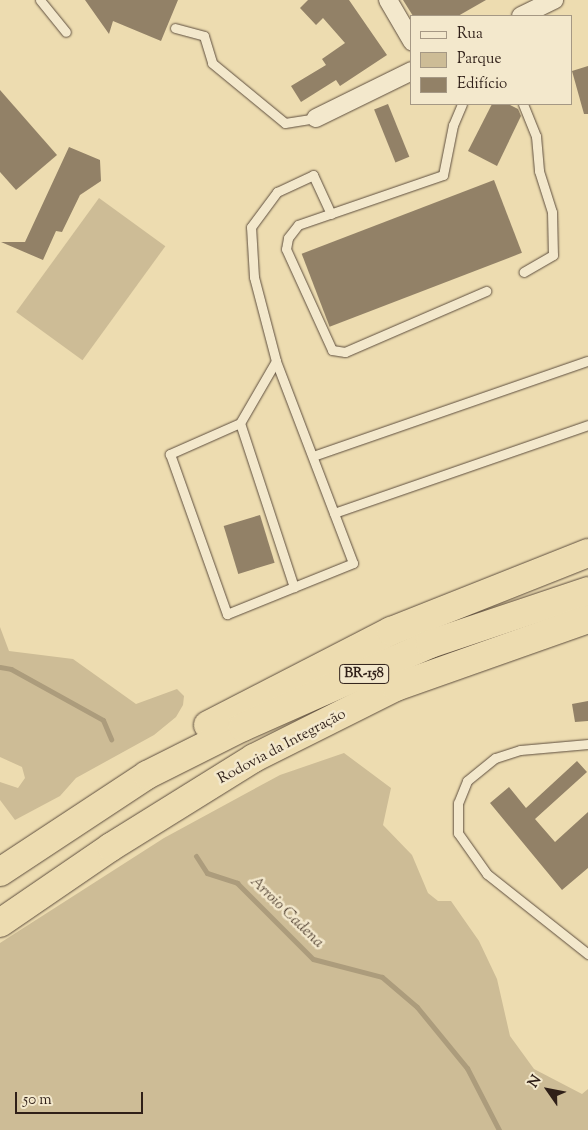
<!DOCTYPE html>
<html>
<head>
<meta charset="utf-8">
<style>
  body { margin:0 }
  #map { position:relative; width:588px; height:1130px; overflow:hidden; background:#eddcb0; font-family:"Sorts Mill Goudy",serif }
  div>[style] { position:absolute }
  .green>* { inset:0; background:#cdbc96; transform-origin:0 0 }
  .stream>* { height:5px; margin:-2.5px; padding:0 2.5px; transform-origin:2.5px; border-radius:2.5px; background:#ac9c7c }
  .building>* { inset:0; background:#928167; transform-origin:0 0 }
  .roads { filter:drop-shadow(0 0 1px #5e4e3e) drop-shadow(0 0 1px #5e4e3e) }
  .lane>* { height:9px; margin:-4.5px; padding:0 4.5px; transform-origin:4.5px; border-radius:4.5px; background:#f3e8cc }
  .street>* { height:18px; margin:-9px; padding:0 9px; transform-origin:9px; border-radius:9px; background:#f3e8cc }
  .highway>* { height:28px; margin:-14px; padding:0 14px; transform-origin:14px; border-radius:14px; background:#eddcb0 }
  span { translate:-50% -50%; white-space:nowrap; text-align:center; line-height:1.15; -webkit-text-stroke:5px #f3e8cc; paint-order:stroke }
  .shield-label span { padding:1px 4px; background:#f3e8cc; border:1px solid; border-radius:4px; -webkit-text-stroke-width:0 }
  .shield-label { font-size:14px; color:#2f1f18; font-weight:700 }
  .street-label { font-size:15px; color:#2f1f18 }
  .water-label { font-size:16px; color:#5b4b3b; font-style:italic }
  .legend { position:absolute; left:410px; top:15px; width:162px; height:90px; box-sizing:border-box; background:#f3e8cc; border:1px solid #a59884; margin:0; padding:6px 9px; list-style:none; font-size:15px; color:#2f1f18 }
  .legend li { display:flex; align-items:center; gap:10px; height:25px }
  .legend b { width:25px; border:1px solid #a59884 }
  .north { position:absolute; left:523px; top:1065px; width:50px; height:50px; -webkit-text-stroke:4px #f3e8cc; paint-order:stroke; rotate:303deg; font-size:14px; font-weight:700; line-height:20px; text-align:center; color:#2f1f18 }
  .north::after { content:''; display:block; margin:auto; width:18px; height:22px; background:#2f1f18; clip-path:polygon(50% 0,100% 100%,50% 72%,0 100%) }
  .scale { position:absolute; left:15px; top:1092px; width:128px; height:22px; box-sizing:border-box; border:2px solid #2f1f18; border-top:0; padding-left:6px; font-size:15px; line-height:18px; white-space:nowrap; color:#2f1f18; -webkit-text-stroke:4px #f3e8cc; paint-order:stroke }
</style>
</head>
<body>
<div id="map">
  <div class="green">
    <div style="left:99px;top:198px;width:82px;height:141px;rotate:36deg"></div>
    <div style="clip-path:polygon(0 627px,9px 651px,73px 659px,136px 704px,177px 689px,184px 696px,183px 705px,176px 717px,154px 735px,76px 778px,60px 796px,15px 820px,0 800px,0 782px,18px 788px,25px 778px,22px 767px,0 757px)"></div>
    <div style="clip-path:polygon(344px 753px,391px 788px,383px 825px,412px 855px,428px 893px,438px 901px,451px 901px,479px 941px,497px 979px,510px 1036px,534px 1069px,582px 1094px,588px 1089px,588px 1130px,0 1130px,0 943px,164px 838px,280px 775px)"></div>
  </div>
  <div class="stream">
    <div style="left:0;top:667px;width:11px;rotate:10deg"></div>
    <div style="left:11px;top:669px;width:105px;rotate:29deg"></div>
    <div style="left:103px;top:720px;width:21px;rotate:67deg"></div>
    <div style="left:196px;top:856px;width:20px;rotate:57deg"></div>
    <div style="left:207px;top:873px;width:32px;rotate:18deg"></div>
    <div style="left:237px;top:883px;width:107px;rotate:45deg"></div>
    <div style="left:313px;top:959px;width:71px;rotate:14.6deg"></div>
    <div style="left:382px;top:977px;width:46px;rotate:40.6deg"></div>
    <div style="left:417px;top:1007px;width:79px;rotate:50.7deg"></div>
    <div style="left:467px;top:1068px;width:70px;rotate:62.7deg"></div>
  </div>
  <div class="building">
    <div style="clip-path:polygon(85px 0,178px 0,161px 41px,113px 21px,109px 34px)"></div>
    <div style="clip-path:polygon(308px 0,349px 0,387px 55px,340px 86px,336px 80px,301px 102px,291px 86px,326px 65px,322px 59px,345px 43px,323px 18px,316px 25px,300px 8px)"></div>
    <div style="clip-path:polygon(403px 0,486px 0,458px 16px,413px 16px)"></div>
    <div style="clip-path:polygon(588px 66px,588px 114px,584px 114px,572px 71px)"></div>
    <div style="clip-path:polygon(0 90px,57px 155px,16px 190px,0 172px)"></div>
    <div style="left:388px;top:104px;width:57px;height:15px;rotate:68deg"></div>
    <div style="clip-path:polygon(492px 104px,508px 104px,518px 109px,521px 116px,497px 166px,468px 151px)"></div>
    <div style="clip-path:polygon(69px 147px,100px 160px,101px 181px,80px 195px,62px 232px,56px 231px,43px 260px,1px 242px,25px 242px)"></div>
    <div style="left:494px;top:180px;width:78px;height:206px;rotate:69deg"></div>
    <div style="left:260px;top:515px;width:50px;height:38px;rotate:73deg"></div>
    <div style="clip-path:polygon(588px 701px,588px 721px,575px 722px,572px 704px)"></div>
    <div style="clip-path:polygon(577px 761px,587px 772px,535px 819px,555px 842px,588px 812px,588px 868px,562px 890px,490px 803px,509px 787px,526px 808px)"></div>
  </div>
  <div class="roads">
    <div class="lane">
      <div style="left:40px;top:0;width:41px;rotate:50.9deg"></div>
      <div style="left:175px;top:28px;width:30px;rotate:15deg"></div>
      <div style="left:204px;top:36px;width:28px;rotate:73deg"></div>
      <div style="left:212px;top:63px;width:94px;rotate:39.4deg"></div>
      <div style="left:285px;top:123px;width:31px;rotate:-9deg"></div>
      <div style="left:462px;top:104px;width:23px;rotate:113deg"></div>
      <div style="left:453px;top:125px;width:51px;rotate:101.3deg"></div>
      <div style="left:443px;top:175px;width:153px;rotate:161deg"></div>
      <div style="left:298px;top:225px;width:16px;rotate:128deg"></div>
      <div style="left:288px;top:238px;width:11px;rotate:100deg"></div>
      <div style="left:286px;top:249px;width:111px;rotate:65.5deg"></div>
      <div style="left:332px;top:350px;width:13px;rotate:9deg"></div>
      <div style="left:345px;top:352px;width:154px;rotate:-23.4deg"></div>
      <div style="left:523px;top:104px;width:35px;rotate:68deg"></div>
      <div style="left:536px;top:136px;width:35px;rotate:85deg"></div>
      <div style="left:539px;top:171px;width:43px;rotate:72.4deg"></div>
      <div style="left:552px;top:212px;width:43px;rotate:88.7deg"></div>
      <div style="left:553px;top:255px;width:34px;rotate:150deg"></div>
      <div style="left:276px;top:361px;width:72px;rotate:120.1deg"></div>
      <div style="left:240px;top:423px;width:77px;rotate:156.1deg"></div>
      <div style="left:170px;top:454px;width:170px;rotate:70.4deg"></div>
      <div style="left:227px;top:614px;width:136px;rotate:-22deg"></div>
      <div style="left:353px;top:563px;width:216px;rotate:-110.9deg"></div>
      <div style="left:276px;top:361px;width:87px;rotate:-104.7deg"></div>
      <div style="left:254px;top:277px;width:50px;rotate:-93.4deg"></div>
      <div style="left:251px;top:227px;width:44px;rotate:-53.4deg"></div>
      <div style="left:277px;top:192px;width:40px;rotate:-25deg"></div>
      <div style="left:313px;top:175px;width:43px;rotate:65.2deg"></div>
      <div style="left:240px;top:423px;width:173px;rotate:71.8deg"></div>
      <div style="left:313px;top:456px;width:290px;rotate:-19.1deg"></div>
      <div style="left:334px;top:513px;width:269px;rotate:-19.1deg"></div>
      <div style="left:588px;top:744px;width:68px;rotate:175deg"></div>
      <div style="left:520px;top:750px;width:26px;rotate:162deg"></div>
      <div style="left:495px;top:758px;width:36px;rotate:141deg"></div>
      <div style="left:467px;top:781px;width:24px;rotate:112deg"></div>
      <div style="left:458px;top:803px;width:30px;rotate:90deg"></div>
      <div style="left:458px;top:833px;width:50px;rotate:54.7deg"></div>
      <div style="left:487px;top:874px;width:129px;rotate:38.4deg"></div>
    </div>
    <div class="street">
      <div style="left:388px;top:0;width:48px;rotate:59.7deg"></div>
      <div style="left:521px;top:16px;width:37px;rotate:-26deg"></div>
      <div style="left:316px;top:118px;width:107px;rotate:-26.1deg"></div>
    </div>
    <div class="highway">
      <div style="left:208px;top:725px;width:206px;rotate:-27.2deg"></div>
      <div style="left:391px;top:631px;width:212px;rotate:-21.6deg"></div>
      <div style="left:0;top:872px;width:176px;rotate:-33.4deg"></div>
      <div style="left:147px;top:775px;width:107px;rotate:-26.6deg"></div>
      <div style="left:243px;top:727px;width:205px;rotate:-23.9deg"></div>
      <div style="left:430px;top:644px;width:167px;rotate:-18.5deg"></div>
      <div style="left:0;top:923px;width:135px;rotate:-34.4deg"></div>
      <div style="left:111px;top:847px;width:168px;rotate:-31.9deg"></div>
      <div style="left:254px;top:758px;width:159px;rotate:-26.6deg"></div>
      <div style="left:396px;top:687px;width:204px;rotate:-19.5deg"></div>
    </div>
  </div>
  <div class="shield-label">
    <span style="left:364px;top:674px">BR-158</span>
  </div>
  <div class="street-label">
    <span style="left:282px;top:747px;rotate:-28deg">Rodovia da Integração</span>
  </div>
  <div class="water-label">
    <span style="left:286px;top:913px;rotate:44deg">Arroio Cadena</span>
  </div>
  <ul class="legend">
  <li><b style="height:6px;background:#f3e8cc"></b>Rua</li>
  <li><b style="height:14px;background:#cdbc96"></b>Parque</li>
  <li><b style="height:14px;background:#928167"></b>Edifício</li>
  </ul>
  <div class="north">N</div>
  <div class="scale">50 m</div>
</div>
</body>
</html>
